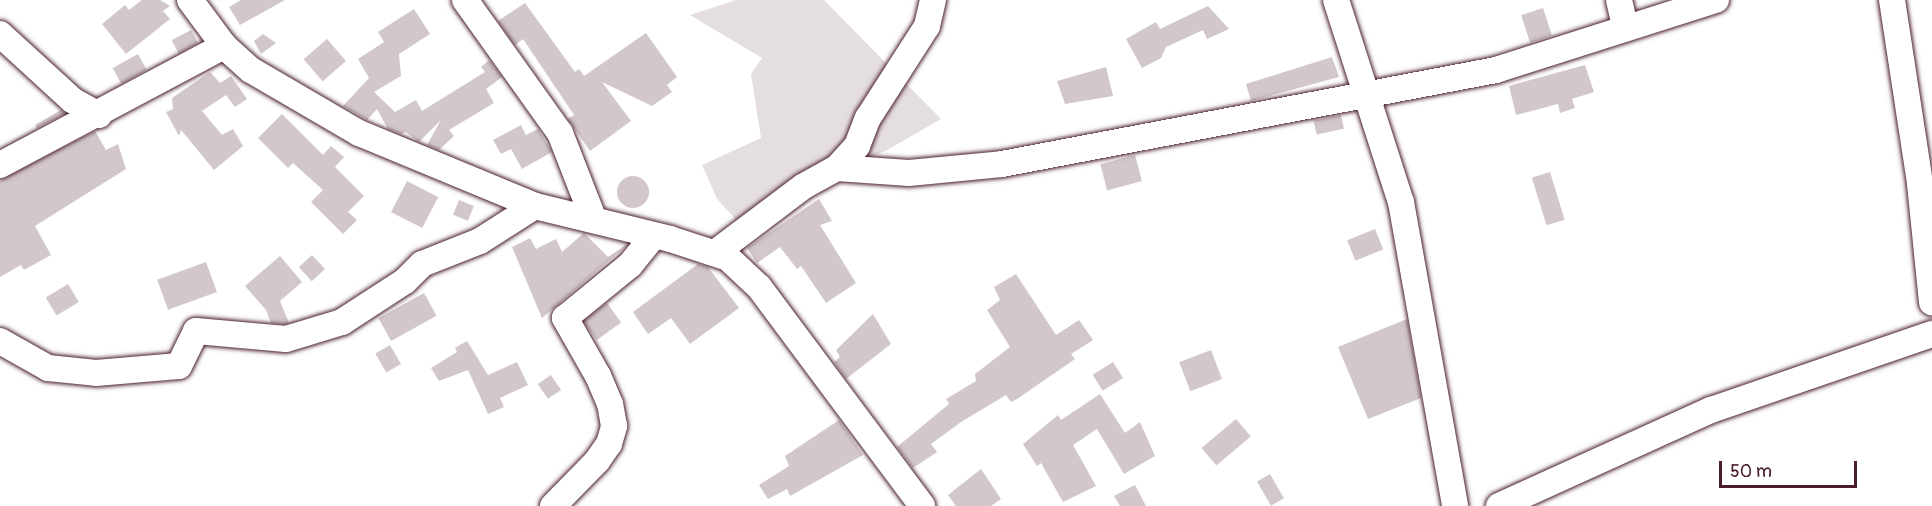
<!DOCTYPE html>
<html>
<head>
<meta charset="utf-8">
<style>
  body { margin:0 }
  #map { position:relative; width:1932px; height:506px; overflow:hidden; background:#fff; font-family:Pangolin,sans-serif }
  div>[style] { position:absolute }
  .green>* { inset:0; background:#e5dee0 }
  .building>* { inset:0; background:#d2c7cb; transform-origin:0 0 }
  .round { border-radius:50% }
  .roads { filter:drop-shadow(0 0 2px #4a1f2b) drop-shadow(0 0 2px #4a1f2b) }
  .minor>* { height:26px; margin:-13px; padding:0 13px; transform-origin:13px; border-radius:13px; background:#fff }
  span { translate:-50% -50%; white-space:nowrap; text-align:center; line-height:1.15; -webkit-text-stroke:6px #fff; paint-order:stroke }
  .scale { position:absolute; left:1719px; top:461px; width:138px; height:27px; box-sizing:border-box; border:3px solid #4a1f2b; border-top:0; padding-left:8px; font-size:18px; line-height:21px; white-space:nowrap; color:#4a1f2b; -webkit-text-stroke:4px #fff; paint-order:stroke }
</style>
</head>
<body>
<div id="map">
  <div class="green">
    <div style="clip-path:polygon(736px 0,824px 0,941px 119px,889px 149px,737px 221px,717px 199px,702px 165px,761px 138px,751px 74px,762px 58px,690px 15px)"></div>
  </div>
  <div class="building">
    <div style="clip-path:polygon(142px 0,160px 0,170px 6px,163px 11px,170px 19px,126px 54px,102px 24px,125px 5px,129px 10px)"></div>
    <div style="clip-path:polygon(241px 0,285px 0,240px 25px,229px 7px)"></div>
    <div style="clip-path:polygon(525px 3px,575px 72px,579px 69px,584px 76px,646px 33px,677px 77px,667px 85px,672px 92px,652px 106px,602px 82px,631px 121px,590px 151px,568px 119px,574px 115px,523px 39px,515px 45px,498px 21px)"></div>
    <div style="clip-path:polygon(1208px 6px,1229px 29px,1207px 39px,1203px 30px,1166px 47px,1161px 58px,1142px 68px,1126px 39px,1156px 22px,1160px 29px)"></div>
    <div style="left:1543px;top:8px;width:29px;height:23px;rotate:72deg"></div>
    <div style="clip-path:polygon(414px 9px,430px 34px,399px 54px,401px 76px,374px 92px,395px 112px,416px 100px,422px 111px,485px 72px,481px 67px,489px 60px,502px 77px,486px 89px,494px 103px,449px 130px,454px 136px,439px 150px,427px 145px,441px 120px,419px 142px,406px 132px,401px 134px,388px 129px,377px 109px,367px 120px,343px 106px,369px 78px,358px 59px,384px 42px,378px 32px)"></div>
    <div style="left:191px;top:30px;width:15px;height:22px;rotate:62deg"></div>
    <div style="clip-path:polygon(263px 34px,276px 43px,261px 54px,254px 41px)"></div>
    <div style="left:327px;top:39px;width:29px;height:31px;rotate:49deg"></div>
    <div style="left:138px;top:54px;width:18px;height:29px;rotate:61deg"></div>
    <div style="clip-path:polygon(1332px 57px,1339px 77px,1251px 101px,1246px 84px)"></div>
    <div style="clip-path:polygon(1585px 65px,1594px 92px,1572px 99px,1575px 108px,1560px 113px,1558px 104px,1516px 115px,1509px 86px)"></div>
    <div style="clip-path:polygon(1106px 67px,1113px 96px,1065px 104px,1057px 81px)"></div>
    <div style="clip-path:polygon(210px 72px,220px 83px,231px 76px,247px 99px,235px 107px,226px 95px,202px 111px,222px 135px,233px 129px,243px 146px,214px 170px,181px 130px,179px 136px,166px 112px,173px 109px,172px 98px)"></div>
    <div style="clip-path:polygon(61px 110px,65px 114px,37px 128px,35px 125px)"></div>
    <div style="clip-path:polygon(282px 114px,323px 155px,331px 146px,344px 157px,335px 167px,364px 196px,348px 212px,357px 220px,343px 234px,311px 202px,323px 190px,293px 163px,288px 168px,258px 138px)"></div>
    <div style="left:1341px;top:115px;width:14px;height:28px;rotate:78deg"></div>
    <div style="clip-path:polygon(521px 125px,526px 135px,538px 129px,552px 152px,522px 169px,511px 149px,501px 154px,493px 140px)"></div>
    <div style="clip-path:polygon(95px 131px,106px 150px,118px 144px,126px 169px,35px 226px,51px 255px,24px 270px,21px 265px,0 277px,0 180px)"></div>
    <div style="left:1135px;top:155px;width:27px;height:36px;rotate:75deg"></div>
    <div style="left:1550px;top:172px;width:50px;height:19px;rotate:73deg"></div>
    <div class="round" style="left:617px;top:176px;width:32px;height:32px"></div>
    <div style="left:407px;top:181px;width:35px;height:35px;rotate:27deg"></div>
    <div style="clip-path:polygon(819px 199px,832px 221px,820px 225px,856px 283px,826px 303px,801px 266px,797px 269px,780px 247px,757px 263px,747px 248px)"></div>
    <div style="left:459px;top:200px;width:16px;height:16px;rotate:22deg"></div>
    <div style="left:1375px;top:229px;width:22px;height:30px;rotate:68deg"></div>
    <div style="clip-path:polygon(584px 233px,608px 257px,628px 244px,542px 318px,512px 247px,530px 238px,536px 249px,556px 239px,562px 252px)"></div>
    <div style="left:312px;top:255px;width:19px;height:18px;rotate:47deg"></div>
    <div style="clip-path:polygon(280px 256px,302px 282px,280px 301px,289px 323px,284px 324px,271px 323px,266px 310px,245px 286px)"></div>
    <div style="left:206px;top:262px;width:32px;height:52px;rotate:70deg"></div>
    <div style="clip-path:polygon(698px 264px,708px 267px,739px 308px,690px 344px,671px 318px,648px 334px,633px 312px)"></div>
    <div style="clip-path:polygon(1016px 274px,1056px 335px,1079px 320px,1093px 340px,1071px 354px,1075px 359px,1017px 399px,1011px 402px,1006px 395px,961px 422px,931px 444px,937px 452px,913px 468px,897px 447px,949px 404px,946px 399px,976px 381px,975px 374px,1010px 347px,987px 310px,1000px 300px,994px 287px)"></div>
    <div style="left:68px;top:284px;width:21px;height:26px;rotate:59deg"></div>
    <div style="left:424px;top:293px;width:26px;height:52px;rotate:61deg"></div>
    <div style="left:607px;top:303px;width:24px;height:30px;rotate:54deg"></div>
    <div style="clip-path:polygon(873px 314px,891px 344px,846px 379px,834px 362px,840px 357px,836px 350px)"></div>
    <div style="clip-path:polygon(1407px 319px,1421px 398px,1368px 419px,1338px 347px)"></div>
    <div style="clip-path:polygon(467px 341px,488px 375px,517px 362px,528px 385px,500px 398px,504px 407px,488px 414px,468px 370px,439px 381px,431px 368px,457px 352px,455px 348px)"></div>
    <div style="left:390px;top:345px;width:22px;height:17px;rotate:60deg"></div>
    <div style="left:1211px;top:350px;width:31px;height:34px;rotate:69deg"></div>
    <div style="left:1113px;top:362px;width:19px;height:24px;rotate:58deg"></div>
    <div style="left:551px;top:375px;width:18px;height:16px;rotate:56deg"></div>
    <div style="clip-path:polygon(1100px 394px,1125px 433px,1140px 422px,1155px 456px,1124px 474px,1097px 429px,1073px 445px,1096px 486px,1063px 502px,1041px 463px,1037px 466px,1023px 444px,1058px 415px,1061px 420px)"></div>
    <div style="left:1236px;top:419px;width:23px;height:45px;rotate:50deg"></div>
    <div style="clip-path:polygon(839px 420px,863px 455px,790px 496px,787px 489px,768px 499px,759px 485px,789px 466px,785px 456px)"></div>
    <div style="clip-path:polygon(981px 469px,1001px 499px,991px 506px,956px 506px,948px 495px)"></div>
    <div style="left:1270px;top:474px;width:28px;height:15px;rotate:60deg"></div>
    <div style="clip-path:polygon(1135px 485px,1146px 506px,1120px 506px,1114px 496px)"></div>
  </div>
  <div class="roads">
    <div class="minor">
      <div style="left:190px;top:0;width:57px;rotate:53.5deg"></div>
      <div style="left:224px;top:46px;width:36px;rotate:42deg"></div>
      <div style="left:251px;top:70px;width:125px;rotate:30.3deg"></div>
      <div style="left:359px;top:133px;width:191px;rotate:22.5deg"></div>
      <div style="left:535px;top:206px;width:139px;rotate:13.7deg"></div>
      <div style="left:670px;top:239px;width:61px;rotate:18.1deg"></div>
      <div style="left:728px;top:258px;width:42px;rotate:43.1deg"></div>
      <div style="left:759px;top:287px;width:273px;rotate:53.3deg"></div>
      <div style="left:465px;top:0;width:163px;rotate:54.5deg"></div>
      <div style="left:560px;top:133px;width:93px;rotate:68.7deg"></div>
      <div style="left:1336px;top:0;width:212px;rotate:72.2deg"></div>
      <div style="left:1401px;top:202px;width:309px;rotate:79.9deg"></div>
      <div style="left:1619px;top:0;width:27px;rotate:77deg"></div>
      <div style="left:1892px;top:0;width:186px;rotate:81.3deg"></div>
      <div style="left:1920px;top:184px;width:119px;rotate:84.2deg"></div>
      <div style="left:0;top:34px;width:98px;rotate:42.5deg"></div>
      <div style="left:72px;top:100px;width:31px;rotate:29deg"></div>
      <div style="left:0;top:165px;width:254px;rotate:-28deg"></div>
      <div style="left:837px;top:168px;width:72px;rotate:4deg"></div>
      <div style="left:909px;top:173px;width:93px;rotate:-5.5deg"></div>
      <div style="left:1002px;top:164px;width:503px;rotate:-10.77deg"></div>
      <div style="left:1496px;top:70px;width:231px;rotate:-17.7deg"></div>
      <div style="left:715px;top:253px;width:111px;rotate:-37deg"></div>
      <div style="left:804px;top:186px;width:38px;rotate:-29deg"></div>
      <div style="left:837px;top:168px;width:30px;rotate:-48deg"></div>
      <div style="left:857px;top:146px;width:30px;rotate:-69deg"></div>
      <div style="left:868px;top:118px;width:109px;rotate:-57.3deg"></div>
      <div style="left:927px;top:26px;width:27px;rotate:-77deg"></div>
      <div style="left:0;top:341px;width:55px;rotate:29.4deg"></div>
      <div style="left:48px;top:368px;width:48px;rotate:5.9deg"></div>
      <div style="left:96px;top:373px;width:83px;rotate:-4.8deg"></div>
      <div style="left:179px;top:366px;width:39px;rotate:-64deg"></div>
      <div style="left:196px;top:331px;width:90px;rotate:5.1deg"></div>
      <div style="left:286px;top:339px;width:59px;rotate:-16.9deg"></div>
      <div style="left:342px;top:322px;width:75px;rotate:-33.1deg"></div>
      <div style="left:405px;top:281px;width:24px;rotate:-45deg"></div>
      <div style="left:422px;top:264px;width:62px;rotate:-21.6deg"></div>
      <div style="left:480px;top:241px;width:65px;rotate:-32.5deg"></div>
      <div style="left:553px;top:506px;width:63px;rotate:-45.6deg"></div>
      <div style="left:597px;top:461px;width:21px;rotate:-55deg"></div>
      <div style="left:609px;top:444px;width:19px;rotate:-74deg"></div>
      <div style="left:614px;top:426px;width:22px;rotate:-100deg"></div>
      <div style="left:610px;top:404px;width:30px;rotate:-113deg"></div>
      <div style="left:598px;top:376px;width:67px;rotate:-119.6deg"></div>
      <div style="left:565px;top:318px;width:84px;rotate:-39.2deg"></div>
      <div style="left:630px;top:265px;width:38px;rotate:-51deg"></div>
      <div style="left:1499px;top:506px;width:233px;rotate:-24.4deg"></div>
      <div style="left:1711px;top:410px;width:234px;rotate:-19deg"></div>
    </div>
  </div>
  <div class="scale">50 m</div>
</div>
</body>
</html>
